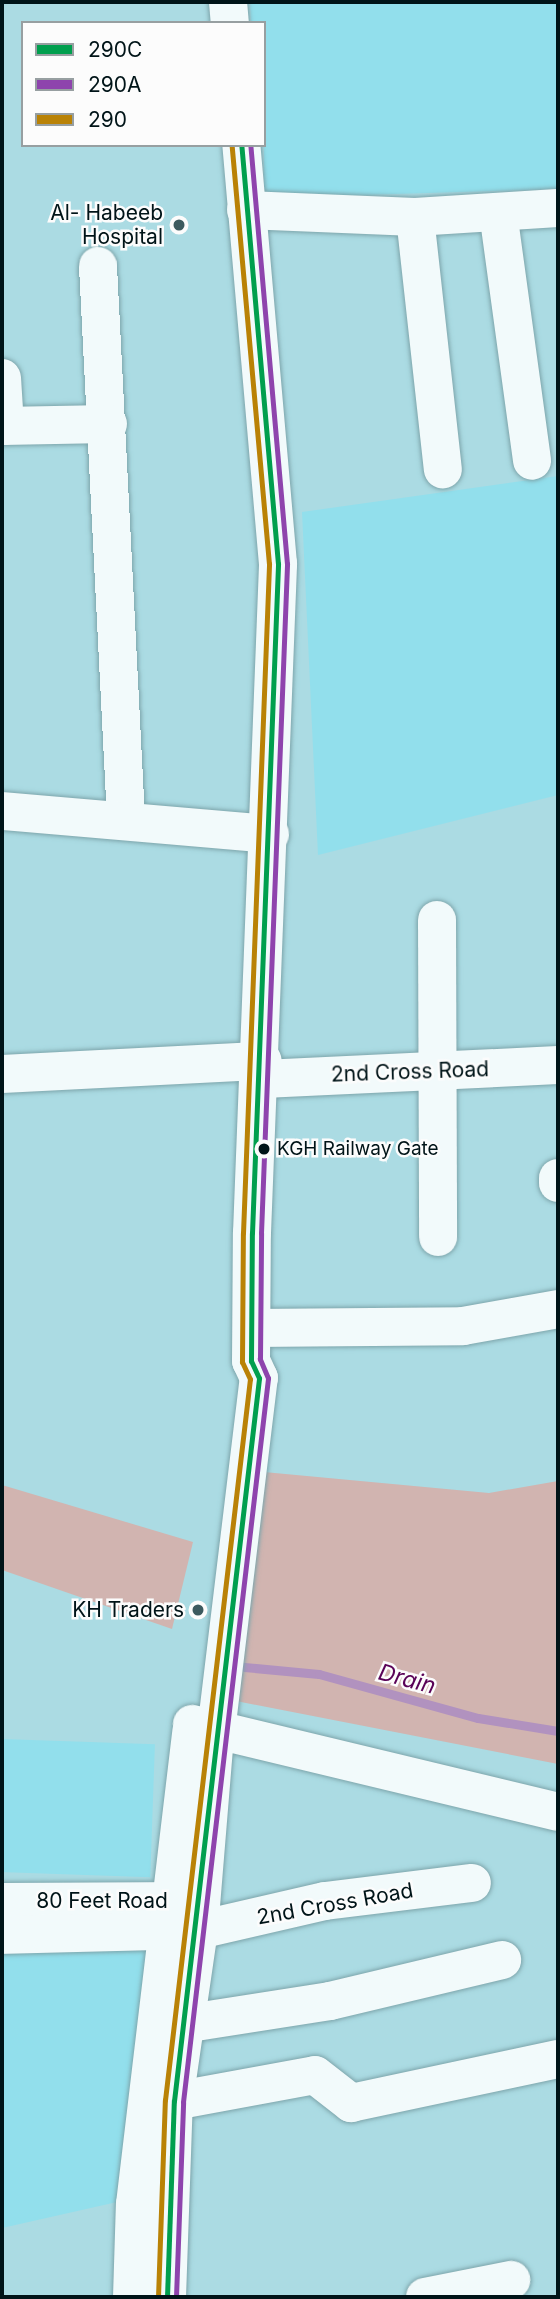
<!DOCTYPE html>
<html>
<head>
<meta charset="utf-8">
<style>
  body { margin:0 }
  #map { position:relative; width:560px; height:2299px; overflow:hidden; background:#abdbe3; font-family:Inter,sans-serif }
  div>[style] { position:absolute }
  .built>* { inset:0; background:#92dfec; transform-origin:0 0 }
  .green>* { inset:0; background:#d1b4b0 }
  .stream>* { height:9px; margin:-4.5px; padding:0 4.5px; transform-origin:4.5px; border-radius:4.5px; background:#b192bf }
  .roads { filter:drop-shadow(0 0 2px #7da5ab) drop-shadow(0 0 2px #7da5ab) }
  .minor>* { height:38px; margin:-19px; padding:0 19px; transform-origin:19px; border-radius:19px; background:#f2fafb }
  .major>* { height:38px; margin:-19px; padding:0 19px; transform-origin:19px; border-radius:19px; background:#f2fafb }
  .bus-1>* { height:5px; margin:-2.5px; padding:0 2.5px; transform-origin:2.5px; border-radius:2.5px; background:#009f4e }
  .bus-2>* { height:5px; margin:-2.5px; padding:0 2.5px; transform-origin:2.5px; border-radius:2.5px; background:#8e44ad }
  .bus-3>* { height:5px; margin:-2.5px; padding:0 2.5px; transform-origin:2.5px; border-radius:2.5px; background:#b98206 }
  .dots>* { width:19px; height:19px; translate:-50% -50%; box-sizing:border-box; border:4px solid #fcfcfc; border-radius:50% }
  span { translate:-50% -50%; white-space:nowrap; text-align:center; line-height:1.15; -webkit-text-stroke:5px #fcfcfc; paint-order:stroke }
  .bus-label { font-size:19px; color:#001418 }
  .left { translate:0 -50%; text-align:left }
  .poi-label { font-size:21px; color:#001418 }
  .right { translate:-100% -50%; text-align:right }
  .street-label { font-size:21px; color:#001418 }
  .water-label { font-size:23px; color:#590257; font-style:italic }
  .frame { position:absolute; inset:0; border:4px solid #001418; pointer-events:none }
  .legend { position:absolute; left:21px; top:21px; width:245px; height:126px; box-sizing:border-box; background:#fcfcfc; border:2px solid #979fa1; margin:0; padding:9px 12px; list-style:none; font-size:21px; color:#001418 }
  .legend li { display:flex; align-items:center; gap:14px; height:35px }
  .legend b { width:35px; border:2px solid #979fa1 }
</style>
</head>
<body>
<div id="map">
  <div class="built">
    <div style="clip-path:polygon(250px 2px,558px 2px,558px 189px,264px 198px,264px 23px,251px 23px)"></div>
    <div style="clip-path:polygon(558px 476px,558px 795px,318px 855px,302px 512px)"></div>
    <div style="left:2px;top:1739px;width:153px;height:133px;rotate:2deg"></div>
    <div style="clip-path:polygon(153px 1948px,126px 2200px,2px 2228px,2px 1953px)"></div>
  </div>
  <div class="green">
    <div style="clip-path:polygon(264px 1472px,489px 1493px,558px 1481px,558px 1764px,231px 1700px)"></div>
    <div style="clip-path:polygon(2px 1485px,193px 1542px,172px 1629px,2px 1570px)"></div>
  </div>
  <div class="stream">
    <div style="left:244px;top:1667px;width:75px;rotate:5.3deg"></div>
    <div style="left:319px;top:1674px;width:165px;rotate:15.5deg"></div>
    <div style="left:478px;top:1718px;width:81px;rotate:9.2deg"></div>
  </div>
  <div class="roads">
    <div class="minor">
      <div style="left:246px;top:210px;width:169px;rotate:2.4deg"></div>
      <div style="left:415px;top:217px;width:143px;rotate:-3.6deg"></div>
      <div style="left:498px;top:212px;width:251px;rotate:82.2deg"></div>
      <div style="left:415px;top:217px;width:254px;rotate:83.7deg"></div>
      <div style="left:98px;top:266px;width:554px;rotate:87.1deg"></div>
      <div style="left:2px;top:378px;width:48px;rotate:86.4deg"></div>
      <div style="left:2px;top:426px;width:106px;rotate:-1.1deg"></div>
      <div style="left:2px;top:811px;width:269px;rotate:4.9deg"></div>
      <div style="left:437px;top:920px;width:317px;rotate:89.8deg"></div>
      <div style="left:2px;top:1074px;width:261px;rotate:-2.9deg"></div>
      <div style="left:263px;top:1079px;width:295px;rotate:-2.7deg"></div>
      <div style="left:558px;top:1183px;width:5px;rotate:-90deg"></div>
      <div style="left:252px;top:1328px;width:211px;rotate:-0.5deg"></div>
      <div style="left:463px;top:1326px;width:97px;rotate:-10.1deg"></div>
      <div style="left:192px;top:1724px;width:376px;rotate:13.5deg"></div>
      <div style="left:199px;top:1930px;width:129px;rotate:-13deg"></div>
      <div style="left:325px;top:1901px;width:148px;rotate:-7deg"></div>
      <div style="left:183px;top:2024px;width:149px;rotate:-8.9deg"></div>
      <div style="left:330px;top:2001px;width:177px;rotate:-13.4deg"></div>
      <div style="left:174px;top:2101px;width:143px;rotate:-10.4deg"></div>
      <div style="left:315px;top:2075px;width:46px;rotate:37.9deg"></div>
      <div style="left:351px;top:2103px;width:212px;rotate:-12deg"></div>
      <div style="left:425px;top:2297px;width:88px;rotate:-11.2deg"></div>
    </div>
    <div class="major">
      <div style="left:228px;top:2px;width:21px;rotate:85deg"></div>
      <div style="left:2px;top:1902px;width:190px;rotate:-0.3deg"></div>
      <div style="left:2px;top:1935px;width:185px;rotate:-1.5deg"></div>
      <div style="left:132px;top:2297px;width:93px;rotate:-88.2deg"></div>
      <div style="left:135px;top:2204px;width:476px;rotate:-83.2deg"></div>
      <div style="left:167px;top:2297px;width:196px;rotate:-88deg"></div>
      <div style="left:174px;top:2101px;width:173px;rotate:-81.7deg"></div>
      <div style="left:199px;top:1930px;width:183px;rotate:-85.3deg"></div>
      <div style="left:214px;top:1748px;width:373px;rotate:-83.1deg"></div>
      <div style="left:259px;top:1378px;width:19px;rotate:-115deg"></div>
      <div style="left:251px;top:1361px;width:128px;rotate:-89.6deg"></div>
      <div style="left:252px;top:1233px;width:670px;rotate:-87.77deg"></div>
      <div style="left:278px;top:564px;width:421px;rotate:-95deg"></div>
    </div>
  </div>
  <div class="bus-1">
    <div style="left:167px;top:2297px;width:196px;rotate:-88deg"></div>
    <div style="left:174px;top:2101px;width:728px;rotate:-83.29deg"></div>
    <div style="left:259px;top:1378px;width:19px;rotate:-115deg"></div>
    <div style="left:251px;top:1361px;width:128px;rotate:-89.6deg"></div>
    <div style="left:252px;top:1233px;width:670px;rotate:-87.77deg"></div>
    <div style="left:278px;top:564px;width:421px;rotate:-95deg"></div>
  </div>
  <div class="bus-2">
    <div style="left:176px;top:2297px;width:195px;rotate:-87.9deg"></div>
    <div style="left:183px;top:2102px;width:729px;rotate:-83.3deg"></div>
    <div style="left:268px;top:1378px;width:21px;rotate:-113deg"></div>
    <div style="left:260px;top:1359px;width:126px;rotate:-89.5deg"></div>
    <div style="left:261px;top:1233px;width:670px;rotate:-87.77deg"></div>
    <div style="left:287px;top:564px;width:421px;rotate:-95deg"></div>
  </div>
  <div class="bus-3">
    <div style="left:158px;top:2297px;width:197px;rotate:-88deg"></div>
    <div style="left:165px;top:2100px;width:726px;rotate:-83.28deg"></div>
    <div style="left:250px;top:1379px;width:19px;rotate:-115deg"></div>
    <div style="left:242px;top:1362px;width:129px;rotate:-89.6deg"></div>
    <div style="left:243px;top:1233px;width:670px;rotate:-87.77deg"></div>
    <div style="left:269px;top:564px;width:420px;rotate:-95.1deg"></div>
  </div>
  <div class="dots">
    <div style="left:179px;top:225px;background:#3c5a5f"></div>
    <div style="left:264px;top:1149px;background:#001418"></div>
    <div style="left:198px;top:1610px;background:#3c5a5f"></div>
  </div>
  <div class="bus-label">
    <span class="left" style="left:277px;top:1149px">KGH Railway Gate</span>
  </div>
  <div class="poi-label">
    <span class="right" style="left:163px;top:225px">Al- Habeeb<br>Hospital</span>
    <span class="right" style="left:184px;top:1610px">KH Traders</span>
  </div>
  <div class="street-label">
    <span style="left:410px;top:1072px;rotate:-2deg">2nd Cross Road</span>
    <span style="left:102px;top:1901px">80 Feet Road</span>
    <span style="left:335px;top:1904px;rotate:-10deg">2nd Cross Road</span>
  </div>
  <div class="water-label">
    <span style="left:407px;top:1679px;rotate:15deg">Drain</span>
  </div>
  <div class="frame"></div>
  <ul class="legend">
  <li><b style="height:9px;background:#009f4e"></b>290C</li>
  <li><b style="height:9px;background:#8e44ad"></b>290A</li>
  <li><b style="height:9px;background:#b98206"></b>290</li>
  </ul>
</div>
</body>
</html>
